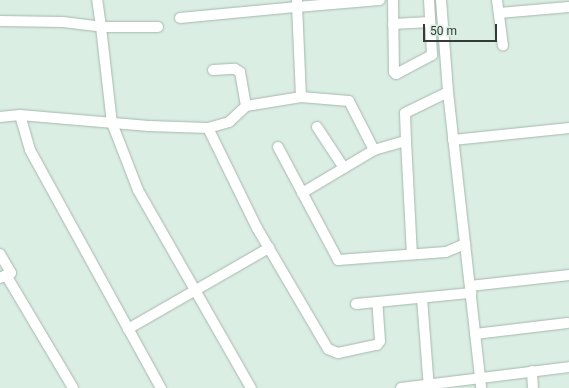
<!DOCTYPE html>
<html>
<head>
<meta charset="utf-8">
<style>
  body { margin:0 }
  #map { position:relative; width:569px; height:388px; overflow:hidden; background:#dbeee4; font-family:Roboto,sans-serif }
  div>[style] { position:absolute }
  .roads { filter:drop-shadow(0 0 1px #a6b7ae) drop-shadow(0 0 1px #a6b7ae) }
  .minor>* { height:10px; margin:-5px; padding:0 5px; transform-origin:5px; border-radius:5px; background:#fff }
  span { translate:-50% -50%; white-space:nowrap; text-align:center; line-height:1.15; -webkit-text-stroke:3px #dbeee4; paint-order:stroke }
  .scale { position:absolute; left:423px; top:24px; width:74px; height:18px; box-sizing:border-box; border:2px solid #353c38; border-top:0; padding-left:5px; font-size:12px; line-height:14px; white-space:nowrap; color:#353c38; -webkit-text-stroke:3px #dbeee4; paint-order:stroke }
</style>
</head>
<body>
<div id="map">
  <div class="roads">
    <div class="minor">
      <div style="left:393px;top:0;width:72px;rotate:89.2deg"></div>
      <div style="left:394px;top:72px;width:3px;rotate:45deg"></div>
      <div style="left:396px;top:74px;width:41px;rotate:-27.8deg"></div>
      <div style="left:432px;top:55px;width:55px;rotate:-93.1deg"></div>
      <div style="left:441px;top:0;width:92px;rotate:85.6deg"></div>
      <div style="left:448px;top:92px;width:298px;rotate:83.6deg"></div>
      <div style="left:497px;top:0;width:46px;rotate:82.6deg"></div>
      <div style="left:499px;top:13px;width:70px;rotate:-4.9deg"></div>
      <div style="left:180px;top:18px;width:118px;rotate:-5.4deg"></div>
      <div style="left:297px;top:7px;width:7px;rotate:-90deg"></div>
      <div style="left:0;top:21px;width:63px;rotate:0.9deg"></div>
      <div style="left:63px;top:22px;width:38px;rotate:7deg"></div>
      <div style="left:101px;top:27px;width:27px;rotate:-98deg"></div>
      <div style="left:393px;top:24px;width:37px;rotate:-3deg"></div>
      <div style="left:158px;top:27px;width:57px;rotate:180deg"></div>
      <div style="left:101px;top:27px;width:97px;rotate:83.5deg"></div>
      <div style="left:112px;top:123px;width:72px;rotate:68.8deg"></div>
      <div style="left:138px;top:190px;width:228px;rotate:60.3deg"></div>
      <div style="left:213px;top:70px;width:22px;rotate:-3deg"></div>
      <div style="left:235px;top:69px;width:6px;rotate:31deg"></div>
      <div style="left:240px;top:72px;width:35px;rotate:80deg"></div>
      <div style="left:301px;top:97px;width:48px;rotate:4.8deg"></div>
      <div style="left:349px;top:101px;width:55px;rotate:63deg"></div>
      <div style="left:374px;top:150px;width:33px;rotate:-16deg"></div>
      <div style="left:406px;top:141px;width:28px;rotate:-92deg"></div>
      <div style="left:405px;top:113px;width:48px;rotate:-26deg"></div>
      <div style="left:20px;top:115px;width:36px;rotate:74deg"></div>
      <div style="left:30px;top:150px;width:272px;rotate:61.2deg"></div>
      <div style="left:0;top:117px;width:20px;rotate:-6deg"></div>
      <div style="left:20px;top:115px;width:129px;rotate:4.9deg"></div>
      <div style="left:149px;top:126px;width:59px;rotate:1.9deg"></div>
      <div style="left:208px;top:128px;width:111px;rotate:63.9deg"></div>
      <div style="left:257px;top:228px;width:140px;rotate:59.6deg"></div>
      <div style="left:328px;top:349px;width:11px;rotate:22deg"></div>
      <div style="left:338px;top:353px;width:40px;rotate:-12deg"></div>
      <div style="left:377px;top:345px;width:5px;rotate:-53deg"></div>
      <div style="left:380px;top:341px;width:39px;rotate:-94deg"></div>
      <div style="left:317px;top:127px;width:49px;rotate:56.6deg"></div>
      <div style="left:208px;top:128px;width:22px;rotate:-16deg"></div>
      <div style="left:229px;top:122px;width:23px;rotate:-43deg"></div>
      <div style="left:246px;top:106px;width:56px;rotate:-9.3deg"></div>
      <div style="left:301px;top:97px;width:90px;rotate:-92.5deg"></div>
      <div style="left:297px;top:7px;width:83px;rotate:-4.8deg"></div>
      <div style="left:453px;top:140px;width:117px;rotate:-5.9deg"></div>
      <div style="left:406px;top:141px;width:113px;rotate:87deg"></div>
      <div style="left:278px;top:147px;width:128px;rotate:62deg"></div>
      <div style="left:338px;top:260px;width:108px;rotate:-4.2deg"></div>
      <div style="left:446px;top:252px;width:21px;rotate:-23deg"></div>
      <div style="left:302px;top:193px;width:84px;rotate:-30.8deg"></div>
      <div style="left:0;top:254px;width:22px;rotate:60deg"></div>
      <div style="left:11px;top:273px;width:12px;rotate:156deg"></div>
      <div style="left:6px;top:275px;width:131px;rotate:59.3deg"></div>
      <div style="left:470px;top:286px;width:100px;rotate:-6.3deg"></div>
      <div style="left:422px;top:298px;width:90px;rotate:85.6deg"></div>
      <div style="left:356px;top:304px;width:116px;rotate:-5.5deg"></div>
      <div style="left:128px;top:329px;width:163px;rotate:-29.9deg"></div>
      <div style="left:475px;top:334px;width:93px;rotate:-6.8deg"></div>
      <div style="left:532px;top:371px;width:17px;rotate:87deg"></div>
      <div style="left:401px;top:388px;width:169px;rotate:-7.1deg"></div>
    </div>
  </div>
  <div class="scale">50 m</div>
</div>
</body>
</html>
